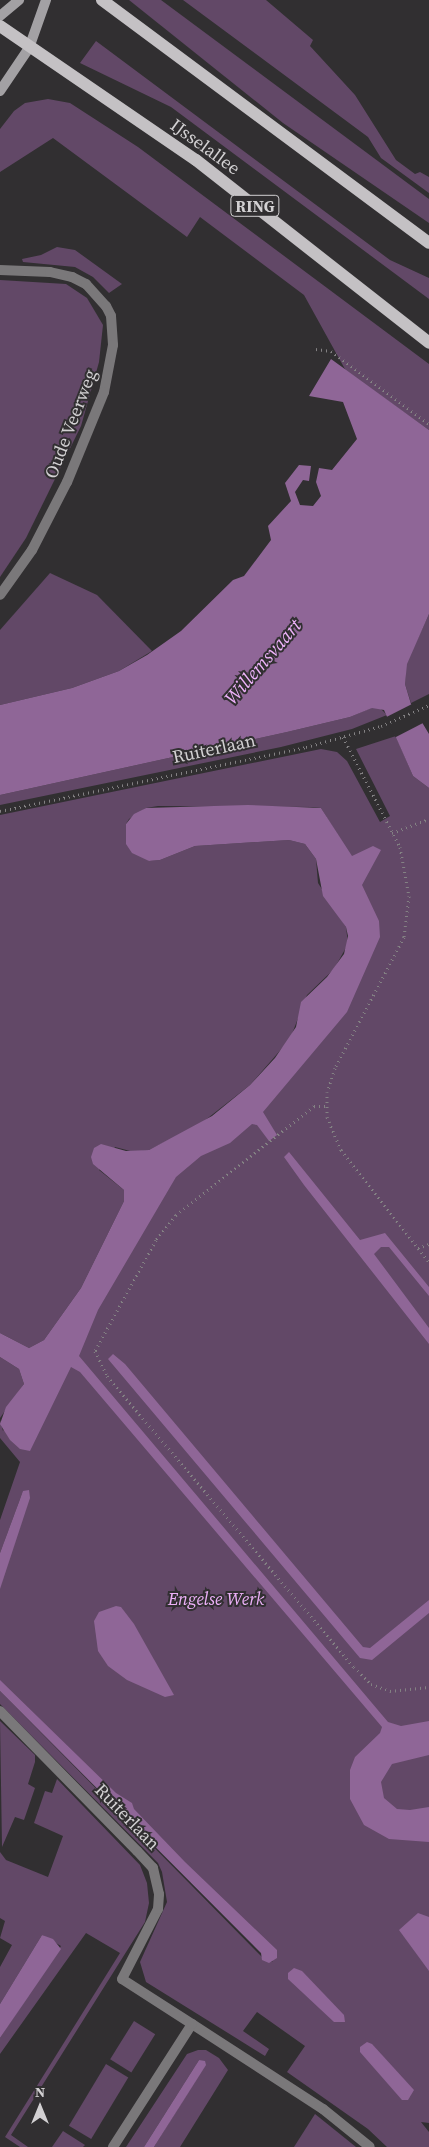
<!DOCTYPE html>
<html>
<head>
<meta charset="utf-8">
<style>
  body { margin:0 }
  #map { position:relative; width:429px; height:2147px; overflow:hidden; background:#312f31; font-family:"Source Serif 4",serif }
  div>[style] { position:absolute }
  .green>* { inset:0; background:#624867; transform-origin:0 0 }
  .water>* { inset:0; background:#8f6697 }
  .pier>* { inset:0; background:#312f31; transform-origin:0 0 }
  .path>* { height:3px; margin-top:-1.5px; transform-origin:0; background:repeating-linear-gradient(90deg,#838183 0 1px,transparent 0 5px) }
  .lane>* { height:10px; margin:-5px; padding:0 5px; transform-origin:5px; border-radius:5px; background:#7a787a }
  .street>* { height:10px; margin:-5px; padding:0 5px; transform-origin:5px; border-radius:5px; background:#7a787a }
  .secondary>* { height:10px; margin:-5px; padding:0 5px; transform-origin:5px; border-radius:5px; background:#a3a1a4 }
  .primary>* { height:12px; margin:-6px; padding:0 6px; transform-origin:6px; border-radius:6px; background:#c4c1c4 }
  span { translate:-50% -50%; white-space:nowrap; text-align:center; line-height:1.15; -webkit-text-stroke:4px #312f31; paint-order:stroke }
  .shield-label span { padding:1px 4px; background:#312f31; border:1px solid; border-radius:4px; -webkit-text-stroke-width:0 }
  .shield-label { font-size:16px; color:#d2d0d2; font-weight:700 }
  .street-label { font-size:18px; color:#d2d0d2 }
  .park-label { font-size:18px; color:#edb1f9; font-style:italic }
  .water-label { font-size:19px; color:#efb3fb; font-style:italic }
  .north { position:absolute; left:15px; top:2082px; width:50px; height:50px; -webkit-text-stroke:4px #312f31; paint-order:stroke; rotate:0deg; font-size:14px; font-weight:700; line-height:20px; text-align:center; color:#d2d0d2 }
  .north::after { content:''; display:block; margin:auto; width:18px; height:22px; background:#d2d0d2; clip-path:polygon(50% 0,100% 100%,50% 72%,0 100%) }
</style>
</head>
<body>
<div id="map">
  <div class="green">
    <div style="clip-path:polygon(129px 0,161px 0,429px 199px,429px 223px,283px 123px)"></div>
    <div style="clip-path:polygon(183px 0,266px 0,313px 40px,310px 46px,355px 95px,396px 160px,415px 174px,420px 172px,429px 177px,429px 193px,381px 158px,368px 137px)"></div>
    <div style="clip-path:polygon(96px 41px,390px 260px,429px 278px,429px 299px,171px 107px,80px 63px)"></div>
    <div style="clip-path:polygon(48px 99px,70px 103px,138px 147px,429px 364px,429px 430px,346px 371px,304px 295px,200px 217px,187px 237px,53px 138px,0 172px,0 129px,14px 111px,25px 103px)"></div>
    <div style="clip-path:polygon(57px 247px,75px 250px,122px 284px,109px 293px,93px 277px,75px 267px,23px 262px,22px 259px,41px 255px)"></div>
    <div style="clip-path:polygon(0 280px,66px 284px,87px 298px,103px 325px,99px 362px,81px 426px,26px 538px,0 577px)"></div>
    <div style="clip-path:polygon(50px 573px,97px 595px,152px 651px,119px 671px,72px 688px,0 705px,0 630px)"></div>
    <div style="clip-path:polygon(429px 614px,429px 694px,411px 703px,405px 684px,406px 664px)"></div>
    <div style="clip-path:polygon(371px 708px,380px 708px,387px 715px,352px 729px,281px 747px,0 805px,0 795px,287px 732px,350px 717px)"></div>
    <div style="clip-path:polygon(396px 736px,413px 776px,429px 788px,429px 2123px,421px 2122px,429px 2132px,429px 2147px,387px 2147px,368px 2129px,287px 2072px,305px 2046px,257px 2012px,243px 2031px,269px 2049px,265px 2056px,146px 1982px,140px 1962px,167px 1902px,162px 1872px,158px 1863px,0 1704px,0 1691px,262px 1957px,273px 1962px,0 1687px,0 1569px,23px 1491px,0 1553px,0 1520px,20px 1462px,0 1438px,0 1420px,3px 1431px,151px 1180px,227px 1124px,360px 958px,344px 845px,321px 808px,313px 807px,158px 806px,146px 808px,129px 819px,126px 824px,149px 861px,160px 860px,195px 846px,289px 840px,305px 844px,316px 859px,318px 883px,346px 927px,348px 944px,334px 969px,307px 995px,290px 1039px,250px 1085px,199px 1125px,149px 1150px,134px 1152px,115px 1147px,99px 1170px,124px 1190px,124px 1201px,81px 1288px,44px 1340px,29px 1348px,0 1333px,0 815px,321px 749px,337px 752px,347px 761px,380px 822px,390px 816px,356px 749px)"></div>
    <div style="clip-path:polygon(0 1357px,19px 1369px,24px 1384px,0 1418px)"></div>
    <div style="clip-path:polygon(0 1721px,35px 1755px,35px 1762px,28px 1784px,35px 1788px,24px 1820px,15px 1817px,2px 1847px)"></div>
    <div style="clip-path:polygon(57px 1779px,140px 1865px,147px 1883px,149px 1903px,145px 1922px,11px 2135px,28px 2147px,20px 2147px,5px 2137px,120px 1953px,86px 1933px,0 2054px,0 2038px,61px 1946px,42px 1935px,0 2004px,0 1967px,12px 1945px,0 1938px,5px 1921px,0 1918px,0 1852px,6px 1860px,48px 1877px,63px 1836px,34px 1823px,45px 1791px,52px 1793px)"></div>
    <div style="left:134px;top:2021px;width:25px;height:45px;rotate:32deg"></div>
    <div style="clip-path:polygon(198px 2050px,206px 2050px,219px 2058px,228px 2070px,180px 2147px,154px 2147px,205px 2065px,199px 2060px,144px 2147px,126px 2147px,187px 2054px)"></div>
    <div style="left:106px;top:2064px;width:26px;height:72px;rotate:31deg"></div>
    <div style="clip-path:polygon(315px 2114px,356px 2147px,294px 2147px)"></div>
    <div style="clip-path:polygon(63px 2131px,85px 2145px,83px 2147px,52px 2147px)"></div>
  </div>
  <div class="water">
    <div style="clip-path:polygon(331px 359px,429px 430px,429px 614px,407px 664px,405px 684px,411px 704px,429px 734px,429px 788px,413px 776px,384px 710px,372px 708px,350px 717px,287px 732px,0 795px,0 705px,72px 688px,119px 671px,147px 655px,181px 631px,233px 580px,244px 576px,271px 540px,268px 526px,291px 501px,285px 483px,299px 465px,311px 466px,309px 481px,303px 480px,295px 492px,300px 505px,313px 506px,321px 496px,316px 482px,319px 468px,332px 470px,357px 439px,343px 402px,309px 396px)"></div>
    <div style="clip-path:polygon(248px 805px,321px 808px,352px 856px,373px 846px,381px 850px,362px 885px,379px 921px,380px 937px,347px 1012px,263px 1112px,277px 1135px,269px 1141px,257px 1125px,252px 1124px,230px 1143px,201px 1156px,176px 1177px,98px 1310px,79px 1356px,388px 1722px,401px 1726px,429px 1721px,429px 1755px,392px 1764px,381px 1782px,384px 1798px,397px 1809px,410px 1810px,429px 1807px,429px 1842px,389px 1839px,364px 1825px,350px 1799px,350px 1770px,355px 1757px,380px 1733px,382px 1727px,80px 1372px,71px 1367px,30px 1451px,20px 1449px,10px 1440px,0 1424px,6px 1407px,24px 1384px,19px 1369px,0 1357px,0 1333px,29px 1348px,44px 1340px,81px 1288px,124px 1201px,124px 1190px,93px 1164px,91px 1157px,94px 1148px,101px 1144px,126px 1151px,149px 1150px,212px 1116px,250px 1085px,275px 1058px,296px 1027px,301px 1002px,327px 977px,344px 954px,348px 936px,346px 927px,323px 896px,316px 859px,305px 844px,289px 840px,195px 846px,160px 860px,149px 861px,132px 853px,126px 844px,126px 824px,134px 814px,146px 808px)"></div>
    <div style="clip-path:polygon(289px 1152px,360px 1240px,385px 1233px,429px 1287px,429px 1296px,389px 1247px,381px 1247px,374px 1254px,429px 1328px,429px 1344px,304px 1185px,284px 1157px)"></div>
    <div style="clip-path:polygon(113px 1354px,125px 1364px,363px 1647px,370px 1648px,429px 1600px,429px 1613px,372px 1660px,360px 1658px,108px 1359px)"></div>
    <div style="clip-path:polygon(29px 1490px,30px 1498px,0 1589px,0 1553px,23px 1491px)"></div>
    <div style="clip-path:polygon(116px 1606px,121px 1607px,134px 1624px,174px 1695px,165px 1697px,127px 1680px,108px 1666px,98px 1651px,94px 1621px,99px 1612px)"></div>
    <div style="clip-path:polygon(0 1680px,116px 1793px,132px 1803px,134px 1809px,185px 1862px,277px 1950px,277px 1958px,269px 1963px,262px 1960px,261px 1953px,0 1691px)"></div>
    <div style="clip-path:polygon(418px 1913px,429px 1917px,429px 1971px,399px 1930px)"></div>
    <div style="clip-path:polygon(42px 1935px,53px 1939px,61px 1949px,0 2038px,0 2004px)"></div>
    <div style="clip-path:polygon(294px 1968px,302px 1971px,344px 2015px,345px 2022px,334px 2022px,288px 1979px,288px 1973px)"></div>
    <div style="clip-path:polygon(367px 2042px,372px 2044px,414px 2090px,408px 2100px,402px 2100px,360px 2052px,360px 2047px)"></div>
    <div style="clip-path:polygon(199px 2060px,205px 2061px,206px 2065px,154px 2147px,144px 2147px)"></div>
  </div>
  <div class="pier">
    <div style="left:414px;top:703px;width:22px;height:32px;rotate:63deg"></div>
  </div>
  <div class="path">
    <div style="left:316px;top:349px;width:15px;rotate:8deg"></div>
    <div style="left:331px;top:351px;width:122px;rotate:36.7deg"></div>
    <div style="left:343px;top:737px;width:124px;rotate:62.6deg"></div>
    <div style="left:400px;top:847px;width:50px;rotate:79.6deg"></div>
    <div style="left:409px;top:896px;width:41px;rotate:97deg"></div>
    <div style="left:404px;top:937px;width:148px;rotate:117.8deg"></div>
    <div style="left:335px;top:1068px;width:25px;rotate:108deg"></div>
    <div style="left:327px;top:1092px;width:25px;rotate:90deg"></div>
    <div style="left:327px;top:1117px;width:36px;rotate:67deg"></div>
    <div style="left:341px;top:1150px;width:142px;rotate:51.8deg"></div>
    <div style="left:0;top:811px;width:313px;rotate:-11.8deg"></div>
    <div style="left:306px;top:747px;width:78px;rotate:-15.6deg"></div>
    <div style="left:381px;top:726px;width:52px;rotate:-23.6deg"></div>
    <div style="left:392px;top:833px;width:40px;rotate:-21deg"></div>
    <div style="left:325px;top:1106px;width:11px;rotate:180deg"></div>
    <div style="left:314px;top:1106px;width:176px;rotate:141.7deg"></div>
    <div style="left:176px;top:1215px;width:32px;rotate:129deg"></div>
    <div style="left:156px;top:1240px;width:127px;rotate:118.8deg"></div>
    <div style="left:95px;top:1351px;width:28px;rotate:64deg"></div>
    <div style="left:107px;top:1376px;width:382px;rotate:49.7deg"></div>
    <div style="left:354px;top:1667px;width:24px;rotate:45deg"></div>
    <div style="left:371px;top:1684px;width:20px;rotate:20deg"></div>
    <div style="left:390px;top:1691px;width:39px;rotate:-6deg"></div>
    <div style="left:418px;top:1248px;width:12px;rotate:-20deg"></div>
  </div>
  <div class="lane">
    <div style="left:192px;top:2024px;width:156px;rotate:33deg"></div>
    <div style="left:323px;top:2109px;width:60px;rotate:39deg"></div>
    <div style="left:113px;top:2147px;width:146px;rotate:-57.3deg"></div>
    <div style="left:192px;top:2024px;width:83px;rotate:-147.3deg"></div>
    <div style="left:122px;top:1979px;width:79px;rotate:-62.8deg"></div>
    <div style="left:158px;top:1909px;width:15px;rotate:-86deg"></div>
    <div style="left:159px;top:1894px;width:27px;rotate:-103deg"></div>
    <div style="left:153px;top:1868px;width:23px;rotate:-133deg"></div>
  </div>
  <div class="street">
    <div style="left:0;top:270px;width:50px;rotate:2.3deg"></div>
    <div style="left:50px;top:272px;width:23px;rotate:13deg"></div>
    <div style="left:72px;top:277px;width:16px;rotate:27deg"></div>
    <div style="left:86px;top:284px;width:30px;rotate:48deg"></div>
    <div style="left:106px;top:306px;width:11px;rotate:63deg"></div>
    <div style="left:111px;top:316px;width:29px;rotate:86deg"></div>
    <div style="left:113px;top:345px;width:48px;rotate:100.8deg"></div>
    <div style="left:104px;top:392px;width:97px;rotate:112.3deg"></div>
    <div style="left:67px;top:482px;width:76px;rotate:117.2deg"></div>
    <div style="left:32px;top:550px;width:55px;rotate:125.4deg"></div>
    <div style="left:0;top:1711px;width:196px;rotate:45.6deg"></div>
  </div>
  <div class="secondary">
    <div style="left:0;top:16px;width:25px;rotate:-40deg"></div>
    <div style="left:0;top:91px;width:52px;rotate:-56deg"></div>
    <div style="left:29px;top:48px;width:51px;rotate:-70.5deg"></div>
  </div>
  <div class="primary">
    <div style="left:102px;top:0;width:407px;rotate:36.6deg"></div>
    <div style="left:0;top:26px;width:237px;rotate:34.4deg"></div>
    <div style="left:196px;top:160px;width:296px;rotate:38.1deg"></div>
  </div>
  <div class="shield-label">
    <span style="left:255px;top:206px">RING</span>
  </div>
  <div class="street-label">
    <span style="left:205px;top:147px;rotate:36deg">IJsselallee</span>
    <span style="left:71px;top:424px;rotate:-69deg">Oude Veerweg</span>
    <span style="left:214px;top:749px;rotate:-12deg">Ruiterlaan</span>
    <span style="left:127px;top:1817px;rotate:46deg">Ruiterlaan</span>
  </div>
  <div class="park-label">
    <span style="left:216px;top:1599px">Engelse Werk</span>
  </div>
  <div class="water-label">
    <span style="left:263px;top:662px;rotate:-49deg">Willemsvaart</span>
  </div>
  <div class="north">N</div>
</div>
</body>
</html>
